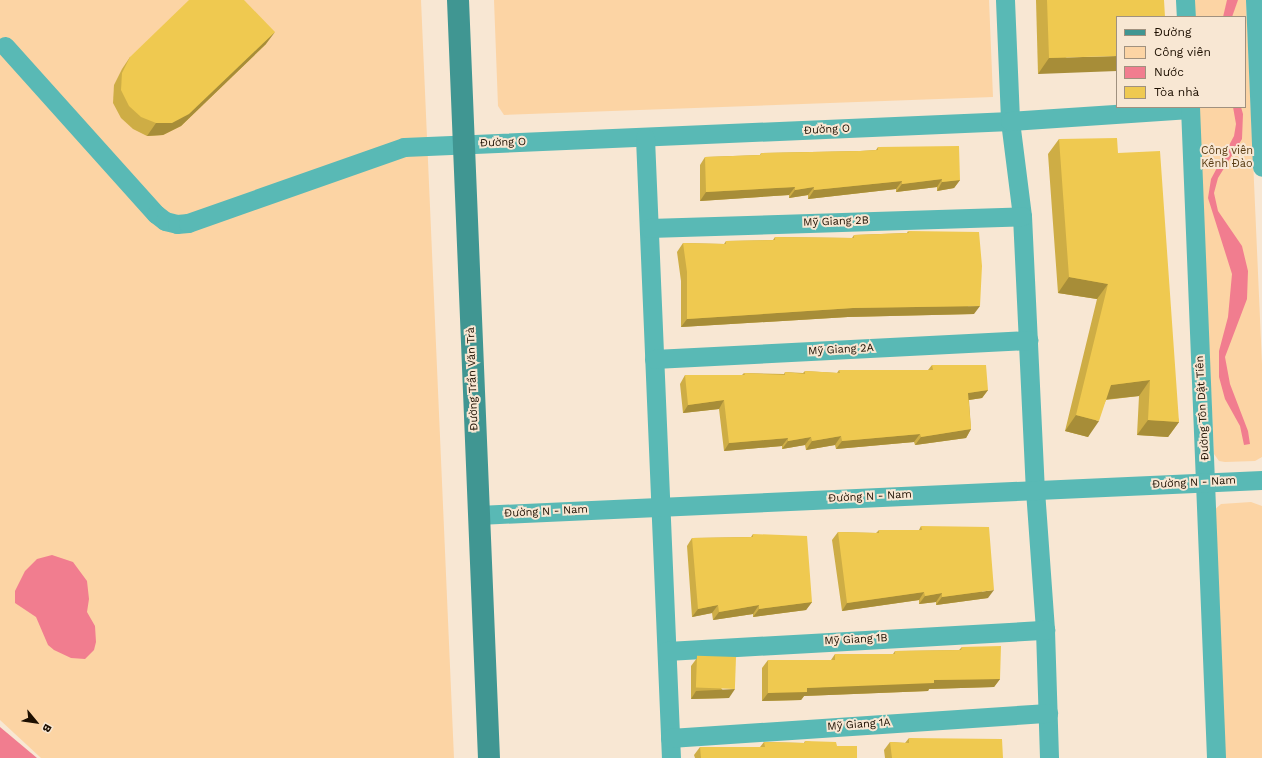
<!DOCTYPE html>
<html>
<head>
<meta charset="utf-8">
<style>
  body { margin:0 }
  #map { position:relative; width:1262px; height:758px; overflow:hidden; background:#f8e7d3; font-family:"Work Sans",sans-serif }
  div>[style] { position:absolute }
  .green>* { inset:0; background:#fcd4a4 }
  .water>* { inset:0; background:#f17d8f }
  .street>* { height:19px; margin:-9.5px; padding:0 9.5px; transform-origin:9.5px; border-radius:9.5px; background:#59b9b5 }
  .secondary>* { height:22px; margin:-11px; padding:0 11px; transform-origin:11px; border-radius:11px; background:#409692 }
  .wall>* { inset:0; background:#cead45 }
  .shaded-wall>* { inset:0; background:#a78d38 }
  .building>* { inset:0; background:#efc950; transform-origin:0 0 }
  span { translate:-50% -50%; white-space:nowrap; text-align:center; line-height:1.15; -webkit-text-stroke:4px #f8e7d3; paint-order:stroke }
  .street-label { font-size:11px; color:#1d0f00 }
  .park-label { font-size:11px; color:#5a3d14 }
  .legend { position:absolute; left:1116px; top:16px; width:130px; height:92px; box-sizing:border-box; background:#f8e7d3; border:1px solid #a0917f; margin:0; padding:5px 7px; list-style:none; font-size:12px; color:#1d0f00 }
  .legend li { display:flex; align-items:center; gap:8px; height:20px }
  .legend b { width:20px; border:1px solid #a0917f }
  .north { position:absolute; left:16px; top:702px; width:40px; height:40px; -webkit-text-stroke:3px #f8e7d3; paint-order:stroke; rotate:119deg; font-size:11px; font-weight:700; line-height:16px; text-align:center; color:#1d0f00 }
  .north::after { content:''; display:block; margin:auto; width:14px; height:18px; background:#1d0f00; clip-path:polygon(50% 0,100% 100%,50% 72%,0 100%) }
</style>
</head>
<body>
<div id="map">
  <div class="green">
    <div style="clip-path:polygon(0 0,421px 0,454px 758px,41px 758px,0 720px)"></div>
    <div style="clip-path:polygon(494px 0,989px 0,993px 97px,504px 115px,498px 106px)"></div>
    <div style="clip-path:polygon(1193px 0,1246px 0,1262px 364px,1262px 457px,1255px 461px,1225px 462px,1219px 461px,1214px 454px,1198px 107px,1245px 107px,1245px 17px,1194px 17px)"></div>
    <div style="clip-path:polygon(1251px 502px,1262px 506px,1262px 758px,1221px 758px,1212px 512px,1221px 504px)"></div>
  </div>
  <div class="water">
    <div style="clip-path:polygon(1227px 0,1238px 0,1232px 17px,1223px 17px)"></div>
    <div style="clip-path:polygon(1233px 107px,1241px 107px,1243px 114px,1242px 139px,1218px 178px,1214px 193px,1218px 211px,1242px 246px,1248px 271px,1247px 299px,1225px 357px,1230px 384px,1248px 431px,1250px 444px,1244px 445px,1240px 426px,1225px 399px,1219px 377px,1219px 351px,1228px 317px,1232px 274px,1208px 198px,1211px 179px,1234px 136px,1236px 124px)"></div>
    <div style="clip-path:polygon(52px 555px,73px 562px,87px 581px,89px 599px,87px 612px,95px 626px,96px 642px,94px 650px,85px 659px,71px 658px,54px 650px,48px 645px,36px 617px,15px 603px,15px 591px,25px 571px,37px 559px)"></div>
    <div style="clip-path:polygon(0 727px,37px 758px,0 758px)"></div>
  </div>
  <div class="street">
    <div style="left:1005px;top:0;width:121px;rotate:87.6deg"></div>
    <div style="left:1010px;top:121px;width:96px;rotate:82.8deg"></div>
    <div style="left:1022px;top:216px;width:274px;rotate:87.3deg"></div>
    <div style="left:1035px;top:490px;width:140px;rotate:85.9deg"></div>
    <div style="left:1045px;top:630px;width:128px;rotate:88.2deg"></div>
    <div style="left:1185px;top:0;width:17px;rotate:87deg"></div>
    <div style="left:1255px;top:0;width:167px;rotate:87.6deg"></div>
    <div style="left:5px;top:46px;width:226px;rotate:48.1deg"></div>
    <div style="left:156px;top:214px;width:11px;rotate:38deg"></div>
    <div style="left:165px;top:221px;width:12px;rotate:14deg"></div>
    <div style="left:177px;top:224px;width:11px;rotate:-5deg"></div>
    <div style="left:188px;top:223px;width:229px;rotate:-19.4deg"></div>
    <div style="left:404px;top:147px;width:607px;rotate:-2.46deg"></div>
    <div style="left:1010px;top:121px;width:180px;rotate:-3.8deg"></div>
    <div style="left:1190px;top:107px;width:652px;rotate:87.71deg"></div>
    <div style="left:645px;top:138px;width:621px;rotate:87.6deg"></div>
    <div style="left:649px;top:228px;width:373px;rotate:-1.8deg"></div>
    <div style="left:654px;top:359px;width:375px;rotate:-2.9deg"></div>
    <div style="left:478px;top:515px;width:785px;rotate:-2.56deg"></div>
    <div style="left:667px;top:651px;width:379px;rotate:-3.2deg"></div>
    <div style="left:670px;top:738px;width:379px;rotate:-3.8deg"></div>
  </div>
  <div class="secondary">
    <div style="left:458px;top:0;width:759px;rotate:87.66deg"></div>
  </div>
  <div class="wall">
    <div style="clip-path:polygon(1036px 0,1164px 0,1038px 74px)"></div>
    <div style="clip-path:polygon(266px 44px,181px 126px,163px 135px,147px 136px,133px 129px,121px 118px,113px 103px,114px 85px,122px 69px,130px 57px)"></div>
    <div style="clip-path:polygon(1059px 139px,1118px 153px,1179px 422px,1168px 437px,1137px 435px,1139px 396px,1106px 400px,1088px 437px,1065px 431px,1097px 299px,1058px 293px,1048px 154px)"></div>
    <div style="clip-path:polygon(878px 147px,960px 180px,954px 188px,937px 191px,937px 187px,896px 192px,896px 189px,808px 199px,808px 195px,789px 198px,789px 195px,700px 201px,700px 165px,705px 157px,760px 155px,761px 153px,860px 151px,876px 150px)"></div>
    <div style="clip-path:polygon(908px 231px,974px 314px,848px 317px,681px 327px,681px 281px,677px 252px,683px 243px,724px 244px,726px 241px,773px 240px,775px 237px,852px 238px,854px 235px,907px 233px)"></div>
    <div style="clip-path:polygon(932px 365px,988px 390px,982px 398px,969px 400px,971px 429px,966px 438px,915px 445px,914px 442px,836px 449px,835px 445px,806px 450px,805px 445px,782px 449px,782px 446px,724px 451px,719px 409px,683px 413px,680px 384px,685px 375px,742px 375px,744px 373px,784px 374px,785px 372px,803px 373px,805px 371px,837px 373px,839px 370px,928px 370px)"></div>
    <div style="clip-path:polygon(921px 526px,988px 598px,936px 605px,936px 602px,919px 604px,919px 600px,842px 611px,832px 540px,838px 532px,876px 533px,879px 530px,919px 530px)"></div>
    <div style="clip-path:polygon(753px 534px,812px 602px,806px 610px,753px 617px,753px 614px,713px 620px,712px 613px,692px 617px,687px 546px,692px 538px,751px 537px)"></div>
    <div style="clip-path:polygon(962px 647px,1000px 679px,994px 687px,929px 689px,928px 691px,804px 696px,801px 700px,762px 701px,762px 668px,768px 660px,831px 660px,835px 654px,893px 654px,895px 651px,959px 650px)"></div>
    <div style="clip-path:polygon(697px 658px,729px 698px,691px 699px,691px 666px)"></div>
    <div style="clip-path:polygon(909px 738px,1003px 758px,885px 758px,884px 750px,890px 742px,905px 743px)"></div>
    <div style="clip-path:polygon(805px 741px,837px 746px,857px 758px,695px 758px,694px 755px,700px 747px,760px 747px,764px 742px,804px 743px)"></div>
  </div>
  <div class="shaded-wall">
    <div style="clip-path:polygon(275px 32px,266px 44px,181px 126px,163px 135px,147px 136px,156px 123px)"></div>
    <div style="clip-path:polygon(1117px 56px,1117px 71px,1038px 74px,1049px 58px)"></div>
    <div style="clip-path:polygon(942px 179px,937px 187px,896px 192px,902px 184px)"></div>
    <div style="clip-path:polygon(960px 180px,954px 188px,937px 191px,942px 182px)"></div>
    <div style="clip-path:polygon(902px 181px,896px 189px,808px 199px,814px 190px)"></div>
    <div style="clip-path:polygon(795px 187px,789px 195px,700px 201px,706px 192px)"></div>
    <div style="clip-path:polygon(814px 187px,808px 195px,789px 198px,795px 190px)"></div>
    <div style="clip-path:polygon(1069px 277px,1108px 284px,1097px 299px,1058px 293px)"></div>
    <div style="clip-path:polygon(980px 306px,974px 314px,848px 317px,681px 327px,687px 319px,853px 308px)"></div>
    <div style="clip-path:polygon(1150px 380px,1139px 396px,1100px 400px,1111px 385px)"></div>
    <div style="clip-path:polygon(988px 390px,982px 398px,962px 401px,968px 393px)"></div>
    <div style="clip-path:polygon(724px 400px,719px 409px,683px 413px,688px 405px)"></div>
    <div style="clip-path:polygon(1076px 415px,1099px 421px,1088px 437px,1065px 431px)"></div>
    <div style="clip-path:polygon(1148px 420px,1179px 422px,1168px 437px,1137px 435px)"></div>
    <div style="clip-path:polygon(971px 429px,966px 438px,915px 445px,921px 437px)"></div>
    <div style="clip-path:polygon(920px 434px,914px 442px,836px 449px,842px 441px)"></div>
    <div style="clip-path:polygon(841px 436px,835px 445px,806px 450px,812px 441px)"></div>
    <div style="clip-path:polygon(811px 437px,805px 445px,782px 449px,788px 441px)"></div>
    <div style="clip-path:polygon(788px 438px,782px 446px,724px 451px,729px 443px)"></div>
    <div style="clip-path:polygon(994px 590px,988px 598px,936px 605px,942px 597px)"></div>
    <div style="clip-path:polygon(924px 592px,919px 600px,842px 611px,847px 603px)"></div>
    <div style="clip-path:polygon(942px 593px,936px 602px,919px 604px,925px 596px)"></div>
    <div style="clip-path:polygon(812px 602px,806px 610px,753px 617px,759px 609px)"></div>
    <div style="clip-path:polygon(718px 605px,712px 613px,692px 617px,698px 609px)"></div>
    <div style="clip-path:polygon(759px 605px,753px 614px,713px 620px,719px 612px)"></div>
    <div style="clip-path:polygon(1000px 679px,994px 687px,929px 689px,928px 691px,804px 696px,801px 700px,762px 701px,768px 693px,807px 688px,934px 680px)"></div>
    <div style="clip-path:polygon(735px 689px,729px 698px,691px 699px,696px 691px)"></div>
  </div>
  <div class="building">
    <div style="clip-path:polygon(189px 0,244px 0,275px 32px,189px 114px,172px 123px,156px 123px,141px 117px,129px 106px,121px 90px,122px 73px,130px 57px)"></div>
    <div style="clip-path:polygon(1047px 0,1164px 0,1165px 17px,1117px 17px,1117px 56px,1049px 58px)"></div>
    <div style="clip-path:polygon(1117px 138px,1118px 153px,1160px 151px,1179px 422px,1148px 420px,1150px 380px,1111px 385px,1099px 421px,1076px 415px,1108px 284px,1069px 277px,1059px 139px)"></div>
    <div style="clip-path:polygon(959px 146px,960px 180px,942px 182px,942px 179px,902px 184px,902px 181px,814px 190px,814px 187px,795px 190px,795px 187px,706px 192px,705px 157px,761px 155px,761px 153px,860px 151px,878px 150px,878px 147px)"></div>
    <div style="clip-path:polygon(908px 231px,979px 232px,982px 266px,980px 306px,853px 308px,687px 319px,687px 272px,683px 243px,726px 244px,726px 241px,775px 240px,775px 237px,854px 238px,854px 235px,909px 233px)"></div>
    <div style="clip-path:polygon(932px 365px,986px 365px,988px 390px,968px 393px,971px 429px,921px 437px,920px 434px,842px 441px,841px 436px,812px 441px,811px 437px,788px 441px,788px 438px,729px 443px,724px 400px,688px 405px,685px 375px,745px 375px,744px 373px,785px 375px,785px 372px,805px 374px,805px 371px,840px 373px,839px 370px,933px 370px)"></div>
    <div style="clip-path:polygon(921px 526px,989px 527px,994px 590px,942px 597px,942px 593px,925px 596px,924px 592px,847px 603px,838px 532px,879px 533px,879px 530px,922px 530px)"></div>
    <div style="clip-path:polygon(753px 534px,807px 536px,812px 602px,759px 609px,759px 605px,719px 612px,718px 605px,698px 609px,692px 538px,753px 537px)"></div>
    <div style="clip-path:polygon(1001px 646px,1000px 679px,934px 680px,934px 683px,807px 688px,807px 692px,768px 693px,768px 660px,835px 660px,835px 654px,895px 654px,895px 651px,961px 650px,962px 647px)"></div>
    <div style="left:736px;top:657px;width:32px;height:39px;rotate:92deg"></div>
    <div style="clip-path:polygon(909px 738px,1002px 739px,1003px 758px,892px 758px,890px 742px,909px 743px)"></div>
    <div style="clip-path:polygon(805px 741px,836px 742px,837px 746px,857px 746px,857px 758px,701px 758px,700px 747px,765px 747px,764px 742px,805px 743px)"></div>
  </div>
  <div class="street-label">
    <span style="left:827px;top:130px;rotate:-3deg">Đường O</span>
    <span style="left:503px;top:143px;rotate:-2deg">Đường O</span>
    <span style="left:836px;top:222px;rotate:-2deg">Mỹ Giang 2B</span>
    <span style="left:841px;top:350px;rotate:-3deg">Mỹ Giang 2A</span>
    <span style="left:473px;top:379px;rotate:-92deg">Đường Trần Văn Trà</span>
    <span style="left:1203px;top:408px;rotate:-93deg">Đường Tôn Dật Tiên</span>
    <span style="left:1194px;top:483px;rotate:-3deg">Đường N - Nam</span>
    <span style="left:870px;top:497px;rotate:-3deg">Đường N - Nam</span>
    <span style="left:546px;top:512px;rotate:-3deg">Đường N - Nam</span>
    <span style="left:856px;top:640px;rotate:-3deg">Mỹ Giang 1B</span>
    <span style="left:859px;top:725px;rotate:-4deg">Mỹ Giang 1A</span>
  </div>
  <div class="park-label">
    <span style="left:1227px;top:158px">Công viên<br>Kênh Đào</span>
  </div>
  <ul class="legend">
  <li><b style="height:5px;background:#409692"></b>Đường</li>
  <li><b style="height:11px;background:#fcd4a4"></b>Công viên</li>
  <li><b style="height:11px;background:#f17d8f"></b>Nước</li>
  <li><b style="height:11px;background:#efc950"></b>Tòa nhà</li>
  </ul>
  <div class="north">B</div>
</div>
</body>
</html>
